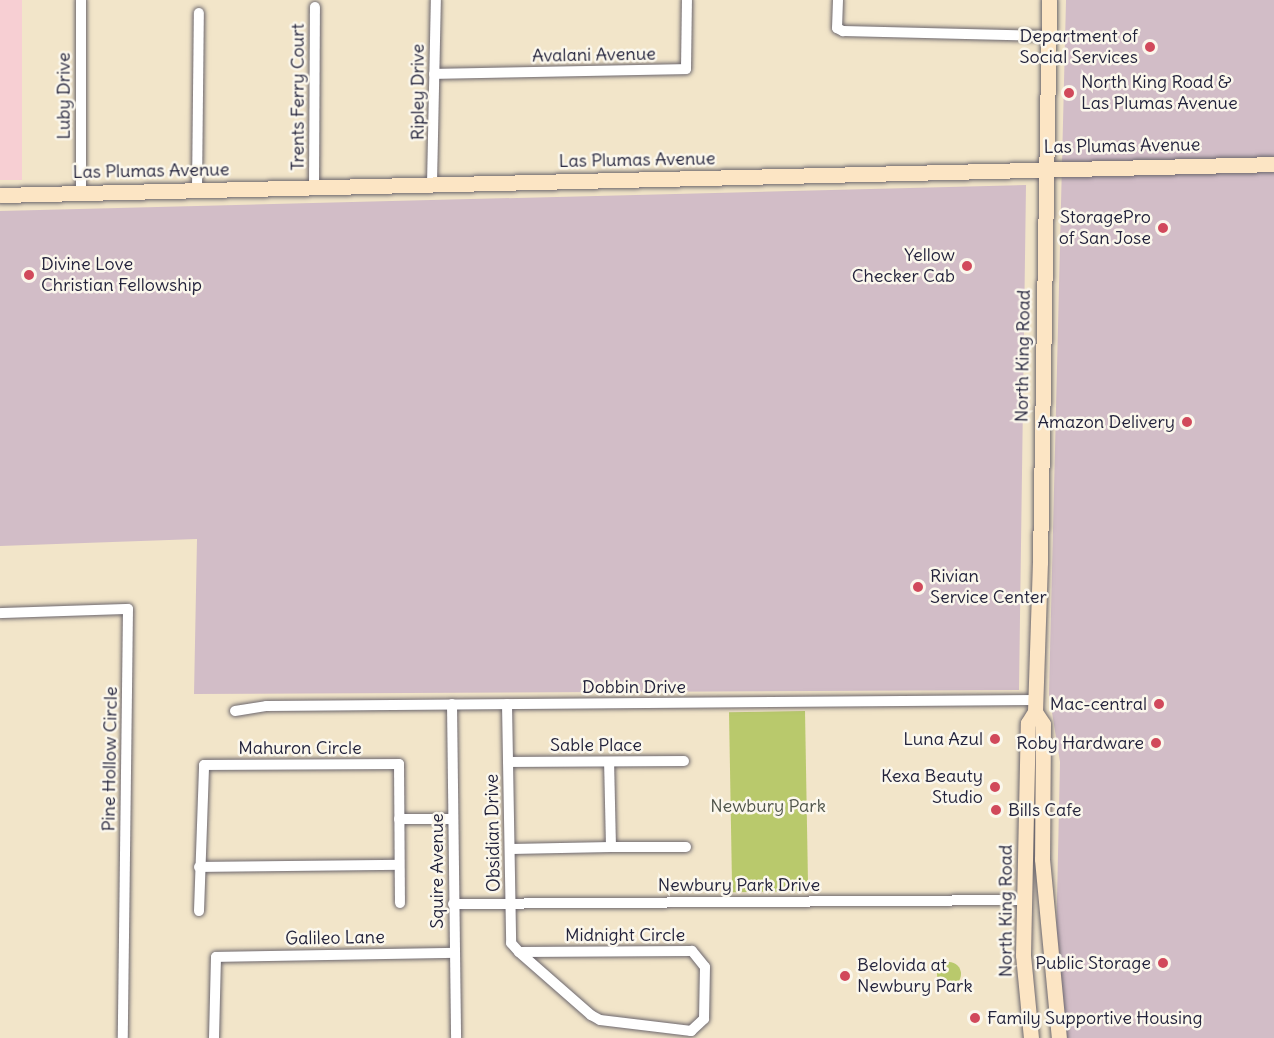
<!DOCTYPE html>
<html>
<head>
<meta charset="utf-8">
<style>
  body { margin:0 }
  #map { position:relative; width:1274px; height:1038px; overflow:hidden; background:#f2e5c9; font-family:Delius,sans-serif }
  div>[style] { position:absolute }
  .built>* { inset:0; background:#f7cfd3; transform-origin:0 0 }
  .industrial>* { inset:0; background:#d2bdc7 }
  .green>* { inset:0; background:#b9c96c; transform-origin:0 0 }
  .round { border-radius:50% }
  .roads { filter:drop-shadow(0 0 2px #6b666d) drop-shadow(0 0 2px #6b666d) }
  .street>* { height:10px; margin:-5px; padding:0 5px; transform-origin:5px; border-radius:5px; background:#fff }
  .secondary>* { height:15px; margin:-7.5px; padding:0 7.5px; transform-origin:7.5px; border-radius:7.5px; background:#fce5c4 }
  .dots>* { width:16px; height:16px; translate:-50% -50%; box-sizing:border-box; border:3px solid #fbf7ec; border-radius:50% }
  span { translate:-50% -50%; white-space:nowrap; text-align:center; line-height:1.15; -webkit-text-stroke:5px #fbf7ec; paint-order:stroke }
  .poi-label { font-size:18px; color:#22223b }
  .right { translate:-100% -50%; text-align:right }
  .left { translate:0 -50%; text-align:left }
  .street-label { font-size:18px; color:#22223b }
  .park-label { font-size:18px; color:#4f544a }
</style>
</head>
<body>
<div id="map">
  <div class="built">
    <div style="left:0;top:0;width:22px;height:180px"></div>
  </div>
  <div class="industrial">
    <div style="clip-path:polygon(1066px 0,1274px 0,1274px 1038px,1054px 1038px,1060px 762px,1049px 694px)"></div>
    <div style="clip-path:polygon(1026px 185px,1019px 690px,194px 694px,197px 539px,0 546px,0 211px)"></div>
  </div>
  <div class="green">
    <div style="left:805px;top:711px;width:180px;height:76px;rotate:89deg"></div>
    <div class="round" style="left:937px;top:962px;width:24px;height:24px"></div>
  </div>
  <div class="roads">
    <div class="street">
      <div style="left:838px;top:0;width:28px;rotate:92deg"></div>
      <div style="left:837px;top:28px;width:7px;rotate:27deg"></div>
      <div style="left:843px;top:31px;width:205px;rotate:1.4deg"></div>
      <div style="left:434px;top:74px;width:252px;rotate:-1.1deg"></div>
      <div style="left:686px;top:69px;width:69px;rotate:-89.2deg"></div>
      <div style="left:432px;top:184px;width:184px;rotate:-88.8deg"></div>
      <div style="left:314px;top:187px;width:180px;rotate:-89.7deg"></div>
      <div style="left:197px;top:190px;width:177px;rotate:-89.4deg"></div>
      <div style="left:81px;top:193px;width:193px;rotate:-90deg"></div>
      <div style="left:0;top:613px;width:128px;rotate:-1.8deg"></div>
      <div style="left:128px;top:609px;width:429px;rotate:90.7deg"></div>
      <div style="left:452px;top:704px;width:334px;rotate:89.3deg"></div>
      <div style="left:507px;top:704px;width:239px;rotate:89deg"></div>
      <div style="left:511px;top:943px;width:12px;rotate:48deg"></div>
      <div style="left:519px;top:952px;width:96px;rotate:41.2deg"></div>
      <div style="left:591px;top:1015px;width:10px;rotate:29deg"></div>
      <div style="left:600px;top:1020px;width:92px;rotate:6.9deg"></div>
      <div style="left:691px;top:1031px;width:18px;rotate:-43deg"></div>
      <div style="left:704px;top:1019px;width:52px;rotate:-88.9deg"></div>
      <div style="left:705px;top:967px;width:21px;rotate:-129deg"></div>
      <div style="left:692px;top:951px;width:173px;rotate:179.7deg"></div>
      <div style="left:235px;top:711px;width:31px;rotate:-9deg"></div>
      <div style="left:266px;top:706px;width:769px;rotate:-0.45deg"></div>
      <div style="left:508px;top:762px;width:176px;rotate:-0.3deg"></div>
      <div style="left:399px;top:819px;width:54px"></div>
      <div style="left:611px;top:847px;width:75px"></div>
      <div style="left:511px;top:849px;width:100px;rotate:-1.1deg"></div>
      <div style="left:611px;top:847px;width:85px;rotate:-91.3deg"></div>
      <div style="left:199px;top:867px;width:200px;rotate:-0.6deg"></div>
      <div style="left:453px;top:904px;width:571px;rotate:-0.4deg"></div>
      <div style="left:199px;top:911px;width:146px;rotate:-88deg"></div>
      <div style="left:204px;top:765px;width:195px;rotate:-0.3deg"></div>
      <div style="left:399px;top:764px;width:139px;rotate:89.6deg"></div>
      <div style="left:214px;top:1038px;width:81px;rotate:-88.6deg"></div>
      <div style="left:216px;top:957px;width:238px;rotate:-1deg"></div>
    </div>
    <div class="secondary">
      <div style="left:0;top:195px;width:1274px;rotate:-1.39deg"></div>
      <div style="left:1035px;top:712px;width:14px;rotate:56deg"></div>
      <div style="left:1043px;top:724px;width:135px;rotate:90.4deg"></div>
      <div style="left:1042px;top:859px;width:180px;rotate:84.6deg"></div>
      <div style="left:1031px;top:1038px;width:83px;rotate:-95.5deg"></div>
      <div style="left:1023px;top:955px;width:232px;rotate:-88.8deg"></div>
      <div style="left:1028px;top:723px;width:13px;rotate:-58deg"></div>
      <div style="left:1035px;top:712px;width:150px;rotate:-88.1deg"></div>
      <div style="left:1040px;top:562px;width:562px;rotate:-89.08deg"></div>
    </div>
  </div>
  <div class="dots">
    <div style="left:1150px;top:47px;background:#d1495b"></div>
    <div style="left:1069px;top:93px;background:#d1495b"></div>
    <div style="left:1163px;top:228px;background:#d1495b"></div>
    <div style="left:967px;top:266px;background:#d1495b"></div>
    <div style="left:29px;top:275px;background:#d1495b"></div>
    <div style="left:1187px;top:422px;background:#d1495b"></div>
    <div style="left:918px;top:587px;background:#d1495b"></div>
    <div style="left:1159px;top:704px;background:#d1495b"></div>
    <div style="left:995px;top:739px;background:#d1495b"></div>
    <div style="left:1156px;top:743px;background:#d1495b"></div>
    <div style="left:995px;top:787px;background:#d1495b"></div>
    <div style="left:996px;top:810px;background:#d1495b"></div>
    <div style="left:1163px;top:963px;background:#d1495b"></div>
    <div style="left:845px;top:976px;background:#d1495b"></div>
    <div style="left:975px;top:1018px;background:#d1495b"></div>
  </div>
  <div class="poi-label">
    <span class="right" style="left:1138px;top:47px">Department of<br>Social Services</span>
    <span class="left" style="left:1081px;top:93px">North King Road &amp;<br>Las Plumas Avenue</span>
    <span class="right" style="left:1151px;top:228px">StoragePro<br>of San Jose</span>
    <span class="right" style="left:955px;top:266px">Yellow<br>Checker Cab</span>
    <span class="left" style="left:41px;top:275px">Divine Love<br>Christian Fellowship</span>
    <span class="right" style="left:1175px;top:422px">Amazon Delivery</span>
    <span class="left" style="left:930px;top:587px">Rivian<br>Service Center</span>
    <span class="right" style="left:1147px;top:704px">Mac-central</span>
    <span class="right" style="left:983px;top:739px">Luna Azul</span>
    <span class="right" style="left:1144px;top:743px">Roby Hardware</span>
    <span class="right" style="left:983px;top:787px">Kexa Beauty<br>Studio</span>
    <span class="left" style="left:1008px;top:810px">Bills Cafe</span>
    <span class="right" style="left:1151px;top:963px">Public Storage</span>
    <span class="left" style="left:857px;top:976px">Belovida at<br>Newbury Park</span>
    <span class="left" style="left:987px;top:1018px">Family Supportive Housing</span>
  </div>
  <div class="street-label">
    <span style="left:594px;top:55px;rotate:-1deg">Avalani Avenue</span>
    <span style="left:418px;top:92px;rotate:-90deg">Ripley Drive</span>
    <span style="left:64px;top:96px;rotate:-90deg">Luby Drive</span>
    <span style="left:298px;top:97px;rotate:-90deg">Trents Ferry Court</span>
    <span style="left:1122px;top:146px;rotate:-1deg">Las Plumas Avenue</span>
    <span style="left:637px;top:160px;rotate:-1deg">Las Plumas Avenue</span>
    <span style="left:151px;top:171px;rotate:-1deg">Las Plumas Avenue</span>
    <span style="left:1023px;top:356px;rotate:-89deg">North King Road</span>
    <span style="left:634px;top:687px">Dobbin Drive</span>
    <span style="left:596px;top:745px">Sable Place</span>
    <span style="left:300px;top:748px">Mahuron Circle</span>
    <span style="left:110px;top:759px;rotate:-89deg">Pine Hollow Circle</span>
    <span style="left:493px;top:833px;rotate:-91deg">Obsidian Drive</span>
    <span style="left:437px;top:871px;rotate:-90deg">Squire Avenue</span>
    <span style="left:739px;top:885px">Newbury Park Drive</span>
    <span style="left:1006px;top:911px;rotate:-90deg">North King Road</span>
    <span style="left:625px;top:935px">Midnight Circle</span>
    <span style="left:335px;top:938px;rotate:-1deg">Galileo Lane</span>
  </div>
  <div class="park-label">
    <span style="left:768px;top:806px">Newbury Park</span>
  </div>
</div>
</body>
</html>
